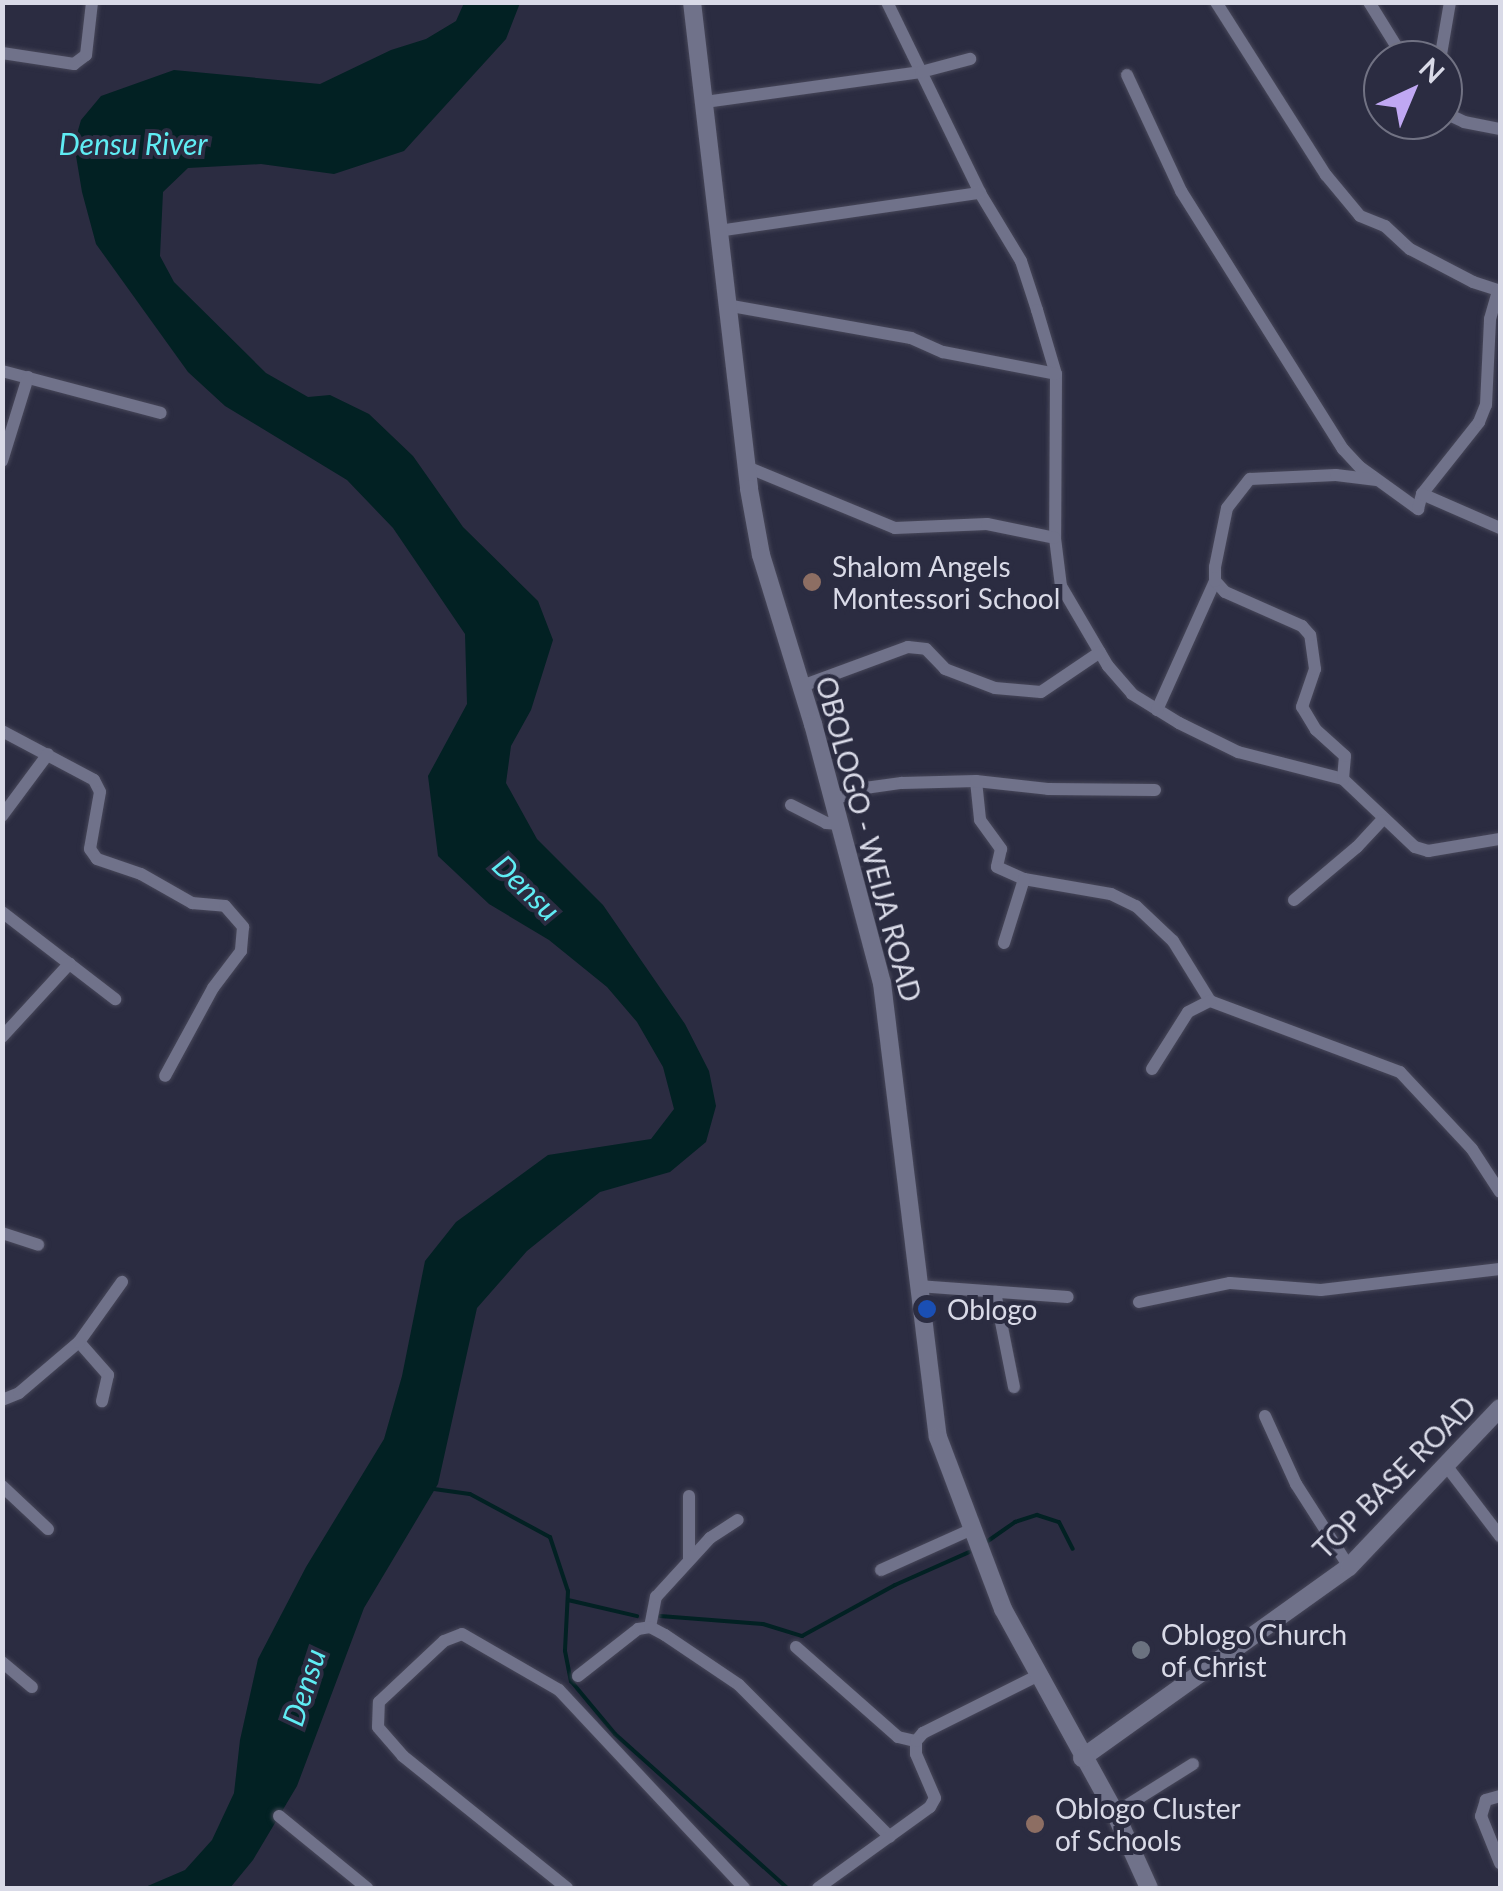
<!DOCTYPE html>
<html>
<head>
<meta charset="utf-8">
<style>
  body { margin:0 }
  #map { position:relative; width:1503px; height:1891px; overflow:hidden; background:#2b2c41; font-family:Lato,sans-serif }
  div>[style] { position:absolute }
  .water>* { inset:0; background:#022123 }
  .stream>* { height:4px; margin:-2px; padding:0 2px; transform-origin:2px; border-radius:2px; background:#022123 }
  .roads { filter:drop-shadow(0 0 2px #474759) drop-shadow(0 0 2px #474759) }
  .minor>* { height:12px; margin:-6px; padding:0 6px; transform-origin:6px; border-radius:6px; background:#70728a }
  .tertiary>* { height:18px; margin:-9px; padding:0 9px; transform-origin:9px; border-radius:9px; background:#70728a }
  .dots>* { width:28px; height:28px; translate:-50% -50%; box-sizing:border-box; border:5px solid #2b2c41; border-radius:50% }
  span { translate:-50% -50%; white-space:nowrap; text-align:center; line-height:1.15; -webkit-text-stroke:8px #2b2c41; paint-order:stroke }
  .poi-label { font-size:28px; color:#d9dae7 }
  .left { translate:0 -50%; text-align:left }
  .street-label { font-size:28px; color:#d9dae7 }
  .water-label { font-size:30px; color:#5fecf3; font-style:italic }
  .frame { position:absolute; inset:0; border:5px solid #d9dae7; pointer-events:none }
  .north { position:absolute; left:1363px; top:40px; width:100px; height:100px; box-sizing:border-box; background:#2b2c41; border:2px solid #717283; border-radius:50%; rotate:44deg; font-size:28px; font-weight:700; line-height:40px; text-align:center; color:#d9dae7 }
  .north::after { content:''; display:block; margin:auto; width:35px; height:45px; background:#c0a8f3; clip-path:polygon(50% 0,100% 100%,50% 72%,0 100%) }
</style>
</head>
<body>
<div id="map">
  <div class="water">
    <div style="clip-path:polygon(464px 3px,520px 3px,506px 39px,404px 151px,334px 174px,261px 164px,188px 168px,163px 192px,160px 256px,174px 282px,266px 373px,308px 397px,330px 395px,369px 414px,413px 456px,463px 527px,538px 601px,553px 640px,531px 710px,511px 746px,506px 783px,537px 839px,603px 905px,685px 1024px,709px 1071px,716px 1106px,706px 1142px,670px 1172px,600px 1192px,527px 1251px,477px 1308px,438px 1484px,364px 1608px,297px 1786px,253px 1860px,230px 1888px,143px 1888px,185px 1870px,212px 1840px,234px 1793px,240px 1740px,258px 1659px,306px 1567px,384px 1439px,402px 1376px,425px 1261px,456px 1222px,548px 1155px,651px 1139px,674px 1109px,663px 1067px,637px 1022px,607px 987px,549px 940px,489px 904px,438px 856px,428px 776px,467px 704px,465px 634px,393px 528px,347px 480px,225px 406px,188px 372px,96px 244px,82px 192px,74px 144px,81px 120px,101px 96px,174px 70px,320px 84px,391px 50px,426px 39px,456px 21px)"></div>
  </div>
  <div class="stream">
    <div style="left:434px;top:1489px;width:36px;rotate:8deg"></div>
    <div style="left:470px;top:1494px;width:91px;rotate:28.3deg"></div>
    <div style="left:550px;top:1537px;width:57px;rotate:71.6deg"></div>
    <div style="left:568px;top:1591px;width:60px;rotate:92.9deg"></div>
    <div style="left:565px;top:1651px;width:31px;rotate:79deg"></div>
    <div style="left:571px;top:1681px;width:69px;rotate:50.3deg"></div>
    <div style="left:615px;top:1734px;width:231px;rotate:41.8deg"></div>
    <div style="left:985px;top:1543px;width:37px;rotate:-35deg"></div>
    <div style="left:1015px;top:1522px;width:23px;rotate:-18deg"></div>
    <div style="left:1037px;top:1515px;width:23px;rotate:18deg"></div>
    <div style="left:1059px;top:1522px;width:30px;rotate:63deg"></div>
    <div style="left:568px;top:1600px;width:71px;rotate:13.1deg"></div>
    <div style="left:660px;top:1616px;width:103px;rotate:4.4deg"></div>
    <div style="left:763px;top:1624px;width:41px;rotate:17.1deg"></div>
    <div style="left:802px;top:1636px;width:106px;rotate:-28.7deg"></div>
    <div style="left:895px;top:1585px;width:81px;rotate:-24deg"></div>
  </div>
  <div class="roads">
    <div class="minor">
      <div style="left:887px;top:2px;width:212px;rotate:64deg"></div>
      <div style="left:980px;top:193px;width:79px;rotate:58.9deg"></div>
      <div style="left:1021px;top:261px;width:52px;rotate:71.9deg"></div>
      <div style="left:1037px;top:310px;width:67px;rotate:73.5deg"></div>
      <div style="left:1056px;top:374px;width:164px;rotate:90.3deg"></div>
      <div style="left:1055px;top:538px;width:48px;rotate:82.9deg"></div>
      <div style="left:1061px;top:586px;width:93px;rotate:59.6deg"></div>
      <div style="left:1108px;top:666px;width:37px;rotate:49deg"></div>
      <div style="left:1132px;top:694px;width:55px;rotate:31.7deg"></div>
      <div style="left:1179px;top:723px;width:66px;rotate:26.2deg"></div>
      <div style="left:1238px;top:752px;width:108px;rotate:14.4deg"></div>
      <div style="left:1343px;top:779px;width:99px;rotate:43.4deg"></div>
      <div style="left:1415px;top:847px;width:14px;rotate:17deg"></div>
      <div style="left:1428px;top:851px;width:73px;rotate:-9.5deg"></div>
      <div style="left:1216px;top:2px;width:205px;rotate:57.6deg"></div>
      <div style="left:1326px;top:175px;width:53px;rotate:50.3deg"></div>
      <div style="left:1360px;top:216px;width:27px;rotate:22deg"></div>
      <div style="left:1385px;top:226px;width:34px;rotate:43deg"></div>
      <div style="left:1410px;top:249px;width:71px;rotate:27.6deg"></div>
      <div style="left:1473px;top:282px;width:28px;rotate:18deg"></div>
      <div style="left:1369px;top:2px;width:68px;rotate:58.2deg"></div>
      <div style="left:2px;top:53px;width:73px;rotate:8.7deg"></div>
      <div style="left:74px;top:64px;width:15px;rotate:-37deg"></div>
      <div style="left:86px;top:55px;width:53px;rotate:-83.5deg"></div>
      <div style="left:1440px;top:60px;width:59px;rotate:-80.2deg"></div>
      <div style="left:1127px;top:75px;width:128px;rotate:65deg"></div>
      <div style="left:1181px;top:191px;width:305px;rotate:57.9deg"></div>
      <div style="left:1343px;top:449px;width:25px;rotate:47deg"></div>
      <div style="left:1360px;top:467px;width:72px;rotate:35.9deg"></div>
      <div style="left:1418px;top:509px;width:16px;rotate:-75deg"></div>
      <div style="left:1422px;top:494px;width:92px;rotate:-51.6deg"></div>
      <div style="left:1479px;top:422px;width:18px;rotate:-68deg"></div>
      <div style="left:1486px;top:405px;width:86px;rotate:-87.3deg"></div>
      <div style="left:1490px;top:319px;width:29px;rotate:-74deg"></div>
      <div style="left:705px;top:102px;width:218px;rotate:-7.9deg"></div>
      <div style="left:921px;top:72px;width:51px;rotate:-14.9deg"></div>
      <div style="left:1443px;top:112px;width:23px;rotate:25deg"></div>
      <div style="left:1464px;top:122px;width:37px;rotate:11deg"></div>
      <div style="left:718px;top:231px;width:265px;rotate:-8.3deg"></div>
      <div style="left:726px;top:305px;width:188px;rotate:10.1deg"></div>
      <div style="left:911px;top:338px;width:35px;rotate:24deg"></div>
      <div style="left:943px;top:352px;width:115px;rotate:11deg"></div>
      <div style="left:2px;top:371px;width:164px;rotate:14.8deg"></div>
      <div style="left:2px;top:461px;width:88px;rotate:-72.8deg"></div>
      <div style="left:747px;top:467px;width:160px;rotate:22.4deg"></div>
      <div style="left:895px;top:528px;width:92px;rotate:-2.5deg"></div>
      <div style="left:987px;top:524px;width:69px;rotate:11.6deg"></div>
      <div style="left:1422px;top:494px;width:85px;rotate:23.6deg"></div>
      <div style="left:802px;top:686px;width:113px;rotate:-20.2deg"></div>
      <div style="left:908px;top:647px;width:18px;rotate:6deg"></div>
      <div style="left:926px;top:649px;width:28px;rotate:46deg"></div>
      <div style="left:945px;top:669px;width:53px;rotate:20.8deg"></div>
      <div style="left:995px;top:688px;width:46px;rotate:5deg"></div>
      <div style="left:1041px;top:692px;width:71px;rotate:-34.1deg"></div>
      <div style="left:1157px;top:710px;width:141px;rotate:-65.8deg"></div>
      <div style="left:2px;top:731px;width:104px;rotate:28deg"></div>
      <div style="left:94px;top:780px;width:13px;rotate:63deg"></div>
      <div style="left:100px;top:792px;width:58px;rotate:100deg"></div>
      <div style="left:90px;top:849px;width:12px;rotate:55deg"></div>
      <div style="left:97px;top:859px;width:46px;rotate:18.8deg"></div>
      <div style="left:141px;top:874px;width:59px;rotate:29.6deg"></div>
      <div style="left:192px;top:903px;width:33px;rotate:5deg"></div>
      <div style="left:225px;top:906px;width:28px;rotate:49deg"></div>
      <div style="left:243px;top:927px;width:24px;rotate:95deg"></div>
      <div style="left:241px;top:951px;width:46px;rotate:127.1deg"></div>
      <div style="left:213px;top:988px;width:100px;rotate:118.6deg"></div>
      <div style="left:1343px;top:779px;width:23px;rotate:-85deg"></div>
      <div style="left:1345px;top:756px;width:39px;rotate:-138deg"></div>
      <div style="left:1316px;top:730px;width:27px;rotate:-121deg"></div>
      <div style="left:1302px;top:707px;width:40px;rotate:-71.1deg"></div>
      <div style="left:1315px;top:669px;width:34px;rotate:-98deg"></div>
      <div style="left:1310px;top:635px;width:12px;rotate:-132deg"></div>
      <div style="left:1302px;top:626px;width:84px;rotate:-156.2deg"></div>
      <div style="left:1225px;top:592px;width:15px;rotate:-132deg"></div>
      <div style="left:1215px;top:581px;width:14px;rotate:-90deg"></div>
      <div style="left:1215px;top:567px;width:60px;rotate:-78.5deg"></div>
      <div style="left:1227px;top:508px;width:37px;rotate:-52deg"></div>
      <div style="left:1250px;top:479px;width:86px;rotate:-2.7deg"></div>
      <div style="left:1336px;top:475px;width:41px;rotate:7deg"></div>
      <div style="left:976px;top:781px;width:39px;rotate:84deg"></div>
      <div style="left:980px;top:820px;width:36px;rotate:54deg"></div>
      <div style="left:1001px;top:849px;width:18px;rotate:103deg"></div>
      <div style="left:997px;top:867px;width:30px;rotate:24deg"></div>
      <div style="left:1024px;top:879px;width:88px;rotate:9.8deg"></div>
      <div style="left:1111px;top:894px;width:28px;rotate:26deg"></div>
      <div style="left:1136px;top:906px;width:51px;rotate:43.4deg"></div>
      <div style="left:1173px;top:941px;width:70px;rotate:58.3deg"></div>
      <div style="left:1210px;top:1001px;width:203px;rotate:20.5deg"></div>
      <div style="left:1400px;top:1072px;width:105px;rotate:46.9deg"></div>
      <div style="left:1472px;top:1149px;width:51px;rotate:56.9deg"></div>
      <div style="left:833px;top:800px;width:34px;rotate:-21deg"></div>
      <div style="left:865px;top:788px;width:37px;rotate:-8deg"></div>
      <div style="left:902px;top:783px;width:74px;rotate:-1.5deg"></div>
      <div style="left:976px;top:781px;width:72px;rotate:6.3deg"></div>
      <div style="left:1048px;top:789px;width:107px;rotate:0.5deg"></div>
      <div style="left:791px;top:805px;width:39px;rotate:27deg"></div>
      <div style="left:826px;top:823px;width:14px;rotate:4deg"></div>
      <div style="left:2px;top:816px;width:77px;rotate:-53.4deg"></div>
      <div style="left:1294px;top:900px;width:82px;rotate:-40.1deg"></div>
      <div style="left:1357px;top:847px;width:37px;rotate:-47deg"></div>
      <div style="left:2px;top:912px;width:143px;rotate:37.6deg"></div>
      <div style="left:1004px;top:943px;width:67px;rotate:-72.6deg"></div>
      <div style="left:2px;top:1037px;width:100px;rotate:-47.4deg"></div>
      <div style="left:1152px;top:1069px;width:67px;rotate:-57.7deg"></div>
      <div style="left:1188px;top:1012px;width:25px;rotate:-27deg"></div>
      <div style="left:2px;top:1233px;width:38px;rotate:18deg"></div>
      <div style="left:918px;top:1286px;width:150px;rotate:4.2deg"></div>
      <div style="left:995px;top:1292px;width:97px;rotate:78.7deg"></div>
      <div style="left:1139px;top:1302px;width:93px;rotate:-11.8deg"></div>
      <div style="left:1230px;top:1283px;width:91px;rotate:4.4deg"></div>
      <div style="left:1321px;top:1290px;width:180px;rotate:-6.7deg"></div>
      <div style="left:79px;top:1342px;width:44px;rotate:48.7deg"></div>
      <div style="left:108px;top:1375px;width:27px;rotate:103deg"></div>
      <div style="left:2px;top:1400px;width:18px;rotate:-22deg"></div>
      <div style="left:19px;top:1393px;width:79px;rotate:-40.4deg"></div>
      <div style="left:79px;top:1342px;width:74px;rotate:-54.4deg"></div>
      <div style="left:1265px;top:1416px;width:75px;rotate:65.5deg"></div>
      <div style="left:1296px;top:1484px;width:98px;rotate:57.4deg"></div>
      <div style="left:1448px;top:1468px;width:86px;rotate:52.6deg"></div>
      <div style="left:2px;top:1486px;width:63px;rotate:43.1deg"></div>
      <div style="left:689px;top:1496px;width:64px;rotate:90deg"></div>
      <div style="left:881px;top:1570px;width:98px;rotate:-24.2deg"></div>
      <div style="left:650px;top:1627px;width:31px;rotate:-79deg"></div>
      <div style="left:656px;top:1597px;width:80px;rotate:-47.5deg"></div>
      <div style="left:710px;top:1538px;width:33px;rotate:-33deg"></div>
      <div style="left:796px;top:1647px;width:136px;rotate:41.4deg"></div>
      <div style="left:898px;top:1737px;width:18px;rotate:13deg"></div>
      <div style="left:2px;top:1662px;width:39px;rotate:40deg"></div>
      <div style="left:578px;top:1676px;width:76px;rotate:-38.1deg"></div>
      <div style="left:638px;top:1629px;width:12px;rotate:-9deg"></div>
      <div style="left:650px;top:1627px;width:17px;rotate:28deg"></div>
      <div style="left:665px;top:1635px;width:89px;rotate:34deg"></div>
      <div style="left:739px;top:1685px;width:214px;rotate:45.2deg"></div>
      <div style="left:1500px;top:1796px;width:15px;rotate:164deg"></div>
      <div style="left:1486px;top:1800px;width:17px;rotate:107deg"></div>
      <div style="left:1481px;top:1816px;width:51px;rotate:68deg"></div>
      <div style="left:1115px;top:1813px;width:92px;rotate:-32.1deg"></div>
      <div style="left:279px;top:1816px;width:114px;rotate:39.3deg"></div>
      <div style="left:567px;top:1888px;width:211px;rotate:-141.2deg"></div>
      <div style="left:403px;top:1756px;width:38px;rotate:-131deg"></div>
      <div style="left:378px;top:1727px;width:25px;rotate:-88deg"></div>
      <div style="left:379px;top:1702px;width:89px;rotate:-43.2deg"></div>
      <div style="left:444px;top:1641px;width:19px;rotate:-21deg"></div>
      <div style="left:462px;top:1634px;width:112px;rotate:30deg"></div>
      <div style="left:559px;top:1690px;width:271px;rotate:46.9deg"></div>
      <div style="left:818px;top:1888px;width:138px;rotate:-35.9deg"></div>
      <div style="left:930px;top:1807px;width:10px;rotate:-61deg"></div>
      <div style="left:935px;top:1798px;width:48px;rotate:-113.4deg"></div>
      <div style="left:916px;top:1754px;width:13px;rotate:-90deg"></div>
      <div style="left:916px;top:1741px;width:11px;rotate:-49deg"></div>
      <div style="left:923px;top:1733px;width:130px;rotate:-26.6deg"></div>
    </div>
    <div class="tertiary">
      <div style="left:692px;top:2px;width:490px;rotate:83.3deg"></div>
      <div style="left:749px;top:489px;width:67px;rotate:79.7deg"></div>
      <div style="left:761px;top:555px;width:177px;rotate:72.9deg"></div>
      <div style="left:813px;top:724px;width:268px;rotate:75.1deg"></div>
      <div style="left:882px;top:983px;width:457px;rotate:83deg"></div>
      <div style="left:938px;top:1437px;width:184px;rotate:69.3deg"></div>
      <div style="left:1003px;top:1609px;width:233px;rotate:61.2deg"></div>
      <div style="left:1115px;top:1813px;width:82px;rotate:65.6deg"></div>
      <div style="left:1082px;top:1758px;width:328px;rotate:-35.6deg"></div>
      <div style="left:1349px;top:1567px;width:219px;rotate:-46.5deg"></div>
    </div>
  </div>
  <div class="dots">
    <div style="left:812px;top:582px;background:#8d6e63"></div>
    <div style="left:927px;top:1309px;background:#1a4fb4"></div>
    <div style="left:1141px;top:1650px;background:#6b7280"></div>
    <div style="left:1035px;top:1824px;background:#8d6e63"></div>
  </div>
  <div class="poi-label">
    <span class="left" style="left:832px;top:582px">Shalom Angels<br>Montessori School</span>
    <span class="left" style="left:947px;top:1309px">Oblogo</span>
    <span class="left" style="left:1161px;top:1650px">Oblogo Church<br>of Christ</span>
    <span class="left" style="left:1055px;top:1824px">Oblogo Cluster<br>of Schools</span>
  </div>
  <div class="street-label">
    <span style="left:869px;top:839px;rotate:75deg">OBOLOGO - WEIJA ROAD</span>
    <span style="left:1394px;top:1477px;rotate:-45deg">TOP BASE ROAD</span>
  </div>
  <div class="water-label">
    <span style="left:133px;top:143px">Densu River</span>
    <span style="left:527px;top:887px;rotate:44deg">Densu</span>
    <span style="left:303px;top:1687px;rotate:-72deg">Densu</span>
  </div>
  <div class="frame"></div>
  <div class="north">N</div>
</div>
</body>
</html>
